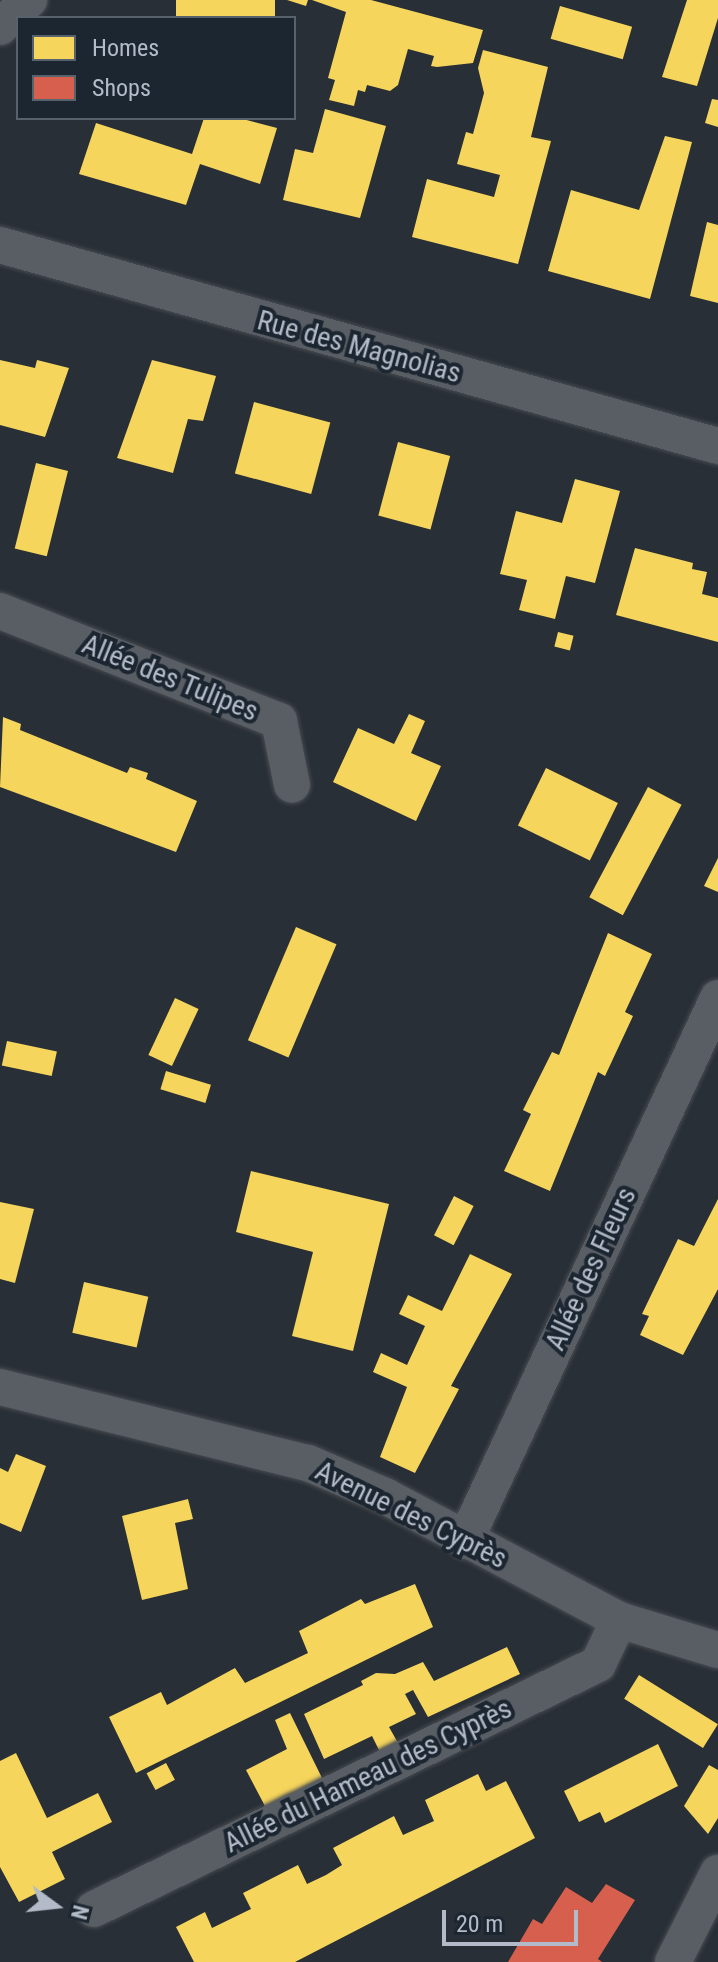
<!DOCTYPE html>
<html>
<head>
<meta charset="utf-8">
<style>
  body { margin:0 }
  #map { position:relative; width:718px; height:1962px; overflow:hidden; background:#292f36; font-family:"Roboto Condensed",sans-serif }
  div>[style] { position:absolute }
  .homes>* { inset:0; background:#f6d55c; transform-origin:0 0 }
  .shops>* { inset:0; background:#d6604d }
  .roads { filter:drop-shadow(0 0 2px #474b51) drop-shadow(0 0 2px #474b51) }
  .street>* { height:36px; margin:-18px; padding:0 18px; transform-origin:18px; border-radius:18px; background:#595d64 }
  span { translate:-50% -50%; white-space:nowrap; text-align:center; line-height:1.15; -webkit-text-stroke:8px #1c2631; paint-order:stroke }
  .street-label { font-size:28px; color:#b2bbc7 }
  .legend { position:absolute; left:16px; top:16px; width:280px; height:104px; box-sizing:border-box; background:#1c2631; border:2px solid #58626d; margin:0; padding:10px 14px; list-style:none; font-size:24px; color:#b2bbc7 }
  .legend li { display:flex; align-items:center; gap:16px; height:40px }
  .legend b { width:40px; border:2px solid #58626d }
  .north { position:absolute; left:16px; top:1866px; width:80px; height:80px; -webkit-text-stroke:6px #1c2631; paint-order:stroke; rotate:105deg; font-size:22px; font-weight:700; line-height:32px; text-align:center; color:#b2bbc7 }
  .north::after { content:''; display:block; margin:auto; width:28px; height:36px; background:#b2bbc7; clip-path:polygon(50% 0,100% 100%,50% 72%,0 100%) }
  .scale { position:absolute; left:442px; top:1910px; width:136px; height:36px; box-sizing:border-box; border:4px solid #b2bbc7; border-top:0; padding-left:10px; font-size:24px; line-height:28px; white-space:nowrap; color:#b2bbc7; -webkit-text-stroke:6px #1c2631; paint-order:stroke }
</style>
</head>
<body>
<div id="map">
  <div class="homes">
    <div style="left:176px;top:0;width:99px;height:19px"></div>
    <div style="clip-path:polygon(287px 0,308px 0,306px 6px)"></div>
    <div style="clip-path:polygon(312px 0,371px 0,483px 30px,473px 63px,437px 67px,431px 66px,434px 56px,408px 49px,398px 85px,390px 91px,367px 85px,365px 92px,358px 90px,354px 106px,329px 100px,335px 80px,328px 78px,346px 12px)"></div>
    <div style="clip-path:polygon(687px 0,718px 0,718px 18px,697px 86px,662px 77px)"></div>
    <div style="left:560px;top:6px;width:75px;height:34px;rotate:16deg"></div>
    <div style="clip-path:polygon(483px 50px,548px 67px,531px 137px,551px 141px,518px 264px,412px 237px,427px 179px,494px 197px,500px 175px,457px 164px,466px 132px,473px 134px,484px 93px,478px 68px)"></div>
    <div style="clip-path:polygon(712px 99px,718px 100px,718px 127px,705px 123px)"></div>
    <div style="clip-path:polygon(325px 109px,386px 126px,360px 218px,283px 200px,295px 149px,313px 153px)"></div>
    <div style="clip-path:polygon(204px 118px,239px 118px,277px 128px,260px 184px,200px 164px,186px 205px,79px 174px,96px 123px,192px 154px)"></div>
    <div style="clip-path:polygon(665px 136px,692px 142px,650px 299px,548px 271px,571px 190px,639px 210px)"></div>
    <div style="clip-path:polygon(707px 222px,718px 225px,718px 303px,690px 296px)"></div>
    <div style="clip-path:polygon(0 360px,35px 368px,37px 360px,69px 368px,45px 437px,0 425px)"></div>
    <div style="clip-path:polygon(152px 360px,216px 376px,203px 421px,188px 419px,173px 473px,117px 458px)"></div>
    <div style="left:254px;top:402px;width:79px;height:74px;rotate:15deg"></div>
    <div style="left:398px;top:442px;width:54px;height:76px;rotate:15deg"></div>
    <div style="left:36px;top:463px;width:33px;height:88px;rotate:14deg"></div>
    <div style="clip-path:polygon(575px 479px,620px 491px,595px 583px,566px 576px,555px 619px,519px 610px,527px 580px,500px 574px,516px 511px,562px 523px)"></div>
    <div style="clip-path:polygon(635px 548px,693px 563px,692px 569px,707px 572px,702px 594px,718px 598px,718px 642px,616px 615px)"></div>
    <div style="left:558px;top:632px;width:16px;height:15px;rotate:14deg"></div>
    <div style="clip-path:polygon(409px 714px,425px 721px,411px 753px,441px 766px,416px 821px,333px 782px,358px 728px,394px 744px)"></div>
    <div style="clip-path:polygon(3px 717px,21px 724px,20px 730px,127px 773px,130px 767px,148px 773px,146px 779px,197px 801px,176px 852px,0 787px)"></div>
    <div style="left:546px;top:768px;width:80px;height:64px;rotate:26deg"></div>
    <div style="left:648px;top:787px;width:38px;height:125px;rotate:28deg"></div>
    <div style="clip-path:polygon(718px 858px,718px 892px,704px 886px)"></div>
    <div style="left:296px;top:927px;width:44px;height:123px;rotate:23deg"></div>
    <div style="clip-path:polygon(608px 933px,652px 954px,625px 1012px,633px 1016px,605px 1076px,598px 1072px,550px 1191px,504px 1171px,531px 1114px,523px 1110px,552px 1052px,559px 1055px)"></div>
    <div style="left:175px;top:998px;width:26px;height:63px;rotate:25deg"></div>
    <div style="left:7px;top:1041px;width:51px;height:25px;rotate:12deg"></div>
    <div style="left:166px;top:1071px;width:47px;height:19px;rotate:17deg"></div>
    <div style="clip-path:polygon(251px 1171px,389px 1204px,353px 1351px,292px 1336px,313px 1252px,236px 1232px)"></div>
    <div style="left:454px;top:1196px;width:22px;height:44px;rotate:27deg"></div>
    <div style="clip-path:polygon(718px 1199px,718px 1289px,683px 1355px,640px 1335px,649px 1316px,642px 1314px,678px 1239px,694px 1246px)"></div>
    <div style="clip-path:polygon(0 1202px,34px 1209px,15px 1283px,0 1279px)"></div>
    <div style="clip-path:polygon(470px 1254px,512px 1274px,451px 1386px,459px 1389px,415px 1473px,380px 1457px,407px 1387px,373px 1372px,381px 1353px,407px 1365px,425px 1326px,399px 1314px,408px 1295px,442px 1311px)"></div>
    <div style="left:84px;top:1282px;width:66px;height:52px;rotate:13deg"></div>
    <div style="clip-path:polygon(16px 1454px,46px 1466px,21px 1532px,0 1523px,0 1468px,8px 1472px)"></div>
    <div style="clip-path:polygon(188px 1499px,193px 1519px,175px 1523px,188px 1589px,142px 1600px,122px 1516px)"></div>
    <div style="clip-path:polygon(415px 1584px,433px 1627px,136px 1773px,109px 1717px,161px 1692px,167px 1705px,235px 1668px,245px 1683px,308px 1653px,299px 1631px,361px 1599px,365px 1604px)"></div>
    <div style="clip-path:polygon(507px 1647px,520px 1674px,428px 1717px,413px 1690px,405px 1694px,416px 1714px,389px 1727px,398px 1743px,380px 1752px,372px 1736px,324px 1759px,304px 1714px,363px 1685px,361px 1681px,376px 1673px,395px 1674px,423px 1662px,434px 1681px)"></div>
    <div style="left:639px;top:1675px;width:93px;height:28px;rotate:32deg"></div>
    <div style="clip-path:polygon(290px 1713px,323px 1780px,266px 1808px,246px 1770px,287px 1749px,275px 1720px)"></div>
    <div style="clip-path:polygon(658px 1744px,678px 1786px,605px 1823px,600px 1812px,579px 1822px,564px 1791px)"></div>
    <div style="clip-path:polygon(16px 1753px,47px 1818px,98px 1793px,112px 1822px,52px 1852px,65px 1879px,19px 1902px,0 1867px,0 1761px)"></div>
    <div style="left:166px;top:1763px;width:19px;height:22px;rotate:62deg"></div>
    <div style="clip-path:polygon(709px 1765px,718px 1770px,718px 1818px,708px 1834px,684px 1806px)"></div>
    <div style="clip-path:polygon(478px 1774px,486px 1791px,506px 1781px,535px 1838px,295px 1962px,194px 1962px,176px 1927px,205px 1912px,212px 1928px,251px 1909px,243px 1893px,298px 1865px,307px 1884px,326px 1875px,342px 1865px,333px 1848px,394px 1816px,403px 1835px,434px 1821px,425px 1800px)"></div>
  </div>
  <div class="shops">
    <div style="clip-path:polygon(606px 1884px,635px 1900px,598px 1959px,602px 1962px,508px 1962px,533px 1919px,542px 1924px,566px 1887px,592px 1903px)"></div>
  </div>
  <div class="roads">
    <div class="street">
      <div style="left:0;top:27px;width:40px;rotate:-43deg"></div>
      <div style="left:0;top:245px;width:746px;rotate:15.64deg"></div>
      <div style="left:0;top:611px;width:300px;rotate:21.5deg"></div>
      <div style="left:279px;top:721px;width:65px;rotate:78.5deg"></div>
      <div style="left:0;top:1387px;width:317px;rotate:13.9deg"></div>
      <div style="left:308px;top:1463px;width:84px;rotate:23.2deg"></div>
      <div style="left:385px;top:1496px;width:265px;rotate:27.9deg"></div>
      <div style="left:619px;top:1620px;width:103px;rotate:16.9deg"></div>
      <div style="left:465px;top:1541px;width:599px;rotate:-65.02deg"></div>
      <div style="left:94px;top:1909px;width:560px;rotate:-25.92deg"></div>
      <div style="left:598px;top:1664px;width:49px;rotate:-64.5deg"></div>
      <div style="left:673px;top:1962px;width:100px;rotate:-63.2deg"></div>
    </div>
  </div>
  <div class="street-label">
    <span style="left:359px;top:347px;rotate:15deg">Rue des Magnolias</span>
    <span style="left:170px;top:678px;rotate:22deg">Allée des Tulipes</span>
    <span style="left:591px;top:1269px;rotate:-65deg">Allée des Fleurs</span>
    <span style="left:411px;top:1515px;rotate:26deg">Avenue des Cyprès</span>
    <span style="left:368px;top:1776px;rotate:-26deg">Allée du Hameau des Cyprès</span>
  </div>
  <ul class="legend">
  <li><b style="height:22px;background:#f6d55c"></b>Homes</li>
  <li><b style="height:22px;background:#d6604d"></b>Shops</li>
  </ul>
  <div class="north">N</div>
  <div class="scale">20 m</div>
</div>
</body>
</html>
